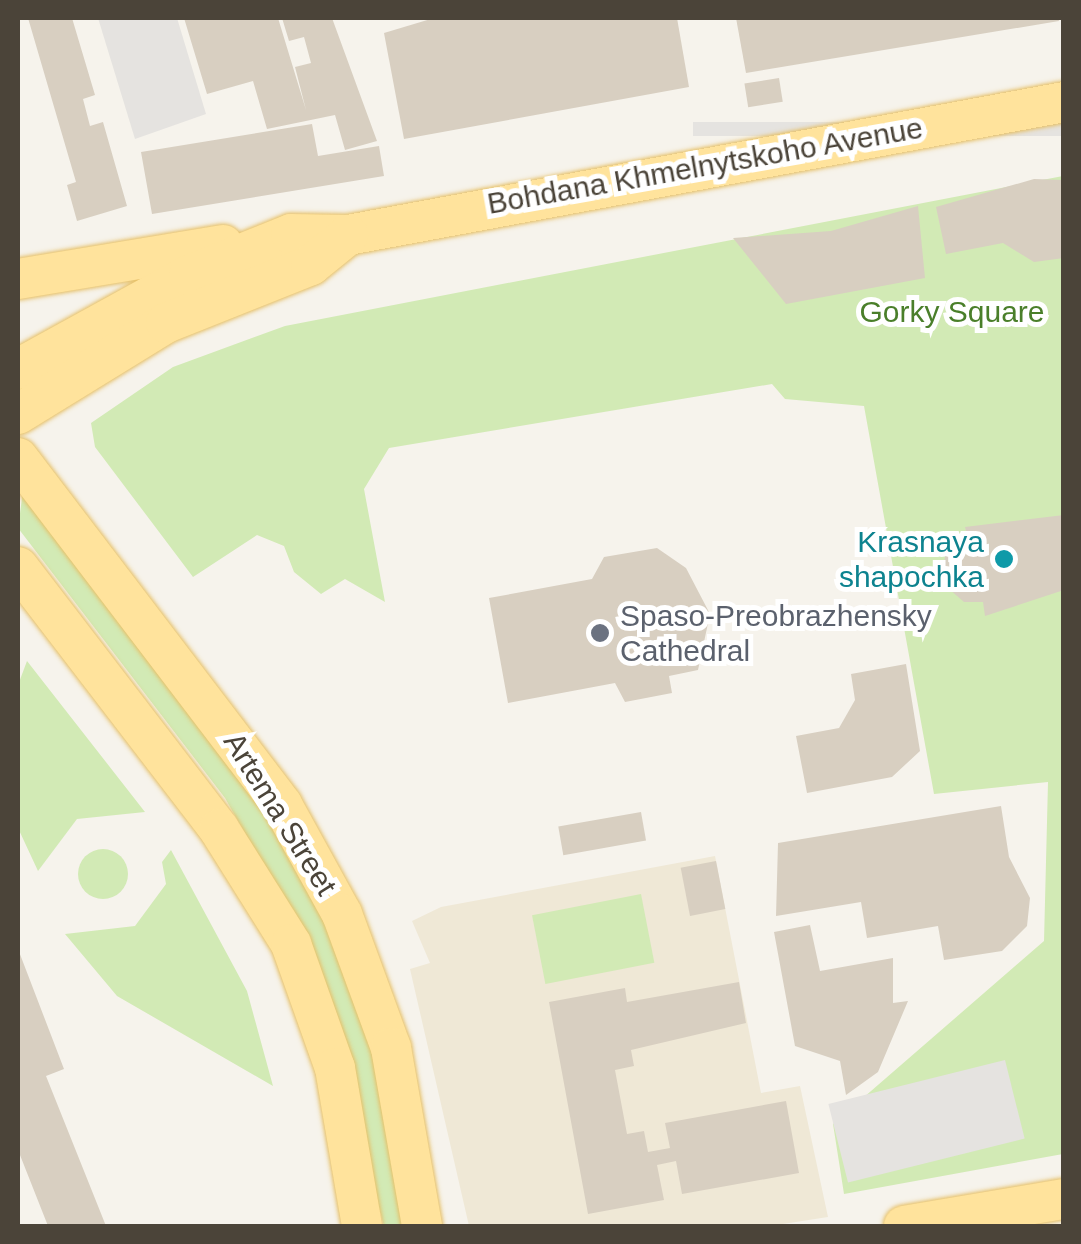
<!DOCTYPE html>
<html>
<head>
<meta charset="utf-8">
<style>
  body { margin:0 }
  #map { position:relative; width:1081px; height:1244px; overflow:hidden; background:#f6f3ec; font-family:Arial,sans-serif }
  div>[style] { position:absolute }
  .education>* { inset:0; background:#efe8d6 }
  .green>* { inset:0; background:#d2eab5; transform-origin:0 0 }
  .round { border-radius:50% }
  .parking>* { inset:0; background:#e5e3e0; transform-origin:0 0 }
  .building>* { inset:0; background:#d8cfc1; transform-origin:0 0 }
  .roads { filter:drop-shadow(0 0 2px #e6c16a) drop-shadow(0 0 2px #e6c16a) }
  .major>* { height:40px; margin:-20px; padding:0 20px; transform-origin:20px; border-radius:20px; background:#ffe39c }
  .dots>* { width:28px; height:28px; translate:-50% -50%; box-sizing:border-box; border:5px solid #fff; border-radius:50% }
  span { translate:-50% -50%; white-space:nowrap; text-align:center; line-height:1.15; -webkit-text-stroke:10px #fff; paint-order:stroke }
  .street-label { font-size:30px; color:#4b4439 }
  .park-label { font-size:30px; color:#4a7f2a }
  .culture-label { font-size:30px; color:#0d838f }
  .right { translate:-100% -50%; text-align:right }
  .worship-label { font-size:30px; color:#5b616d }
  .left { translate:0 -50%; text-align:left }
  .frame { position:absolute; inset:0; border:20px solid #4b4439; pointer-events:none }
</style>
</head>
<body>
<div id="map">
  <div class="education">
    <div style="clip-path:polygon(715px 856px,761px 1093px,800px 1086px,828px 1217px,770px 1226px,469px 1226px,410px 969px,430px 963px,412px 921px,441px 907px)"></div>
  </div>
  <div class="green">
    <div style="clip-path:polygon(1063px 176px,1063px 1154px,844px 1194px,833px 1124px,1044px 941px,1048px 782px,934px 794px,864px 406px,785px 399px,772px 384px,389px 448px,364px 489px,385px 602px,345px 579px,321px 594px,294px 572px,284px 546px,257px 535px,193px 577px,95px 447px,91px 423px,173px 367px,285px 326px)"></div>
    <div style="clip-path:polygon(23px 491px,225px 749px,333px 929px,365px 1021px,408px 1226px,384px 1226px,308px 943px,225px 798px,18px 528px)"></div>
    <div style="clip-path:polygon(27px 661px,145px 812px,77px 819px,38px 871px,18px 828px,18px 685px)"></div>
    <div class="round" style="left:78px;top:849px;width:50px;height:50px"></div>
    <div style="clip-path:polygon(171px 850px,247px 991px,273px 1086px,117px 996px,65px 934px,135px 926px,166px 884px,162px 862px)"></div>
    <div style="left:641px;top:894px;width:70px;height:111px;rotate:79deg"></div>
  </div>
  <div class="parking">
    <div style="clip-path:polygon(98px 18px,177px 18px,206px 114px,135px 139px)"></div>
    <div style="left:1063px;top:122px;width:14px;height:370px;rotate:90deg"></div>
    <div style="left:1005px;top:1060px;width:81px;height:182px;rotate:76deg"></div>
  </div>
  <div class="building">
    <div style="clip-path:polygon(28px 18px,72px 18px,95px 95px,83px 99px,90px 126px,103px 122px,127px 206px,77px 221px,67px 185px,76px 182px)"></div>
    <div style="clip-path:polygon(184px 18px,278px 18px,306px 110px,295px 67px,311px 63px,304px 37px,289px 41px,282px 18px,332px 18px,377px 141px,345px 150px,335px 115px,267px 129px,253px 81px,207px 94px)"></div>
    <div style="clip-path:polygon(434px 18px,677px 18px,689px 87px,404px 139px,384px 33px)"></div>
    <div style="clip-path:polygon(736px 18px,1058px 18px,1059px 21px,746px 73px)"></div>
    <div style="left:779px;top:78px;width:24px;height:35px;rotate:81deg"></div>
    <div style="clip-path:polygon(312px 124px,318px 156px,379px 146px,384px 176px,152px 214px,141px 152px)"></div>
    <div style="clip-path:polygon(1034px 179px,1064px 180px,1064px 258px,1034px 262px,1003px 243px,946px 254px,936px 207px)"></div>
    <div style="clip-path:polygon(918px 206px,925px 278px,786px 304px,733px 238px,831px 231px)"></div>
    <div style="clip-path:polygon(1064px 515px,1064px 590px,985px 616px,983px 602px,964px 602px,941px 582px,946px 551px,968px 538px,965px 527px)"></div>
    <div style="clip-path:polygon(657px 548px,686px 568px,710px 614px,698px 670px,669px 676px,672px 693px,625px 702px,615px 683px,508px 703px,489px 598px,592px 579px,604px 557px)"></div>
    <div style="clip-path:polygon(906px 664px,920px 751px,892px 777px,807px 793px,796px 736px,839px 728px,855px 700px,851px 674px)"></div>
    <div style="clip-path:polygon(1001px 806px,1009px 857px,1030px 898px,1027px 926px,1002px 951px,944px 960px,938px 926px,867px 938px,861px 902px,776px 916px,778px 843px)"></div>
    <div style="left:641px;top:812px;width:29px;height:84px;rotate:80deg"></div>
    <div style="left:716px;top:861px;width:49px;height:36px;rotate:79deg"></div>
    <div style="clip-path:polygon(810px 925px,820px 971px,893px 958px,893px 1003px,908px 1001px,878px 1072px,846px 1095px,840px 1061px,795px 1046px,774px 932px)"></div>
    <div style="clip-path:polygon(18px 949px,64px 1069px,46px 1076px,106px 1226px,48px 1226px,18px 1150px)"></div>
    <div style="clip-path:polygon(739px 982px,746px 1023px,631px 1050px,634px 1066px,615px 1070px,627px 1134px,644px 1131px,648px 1152px,670px 1148px,665px 1123px,786px 1101px,799px 1173px,682px 1194px,676px 1161px,657px 1165px,664px 1200px,588px 1214px,549px 1002px,625px 988px,627px 1002px)"></div>
  </div>
  <div class="roads">
    <div class="major">
      <div style="left:18px;top:279px;width:208px;rotate:-9.4deg"></div>
      <div style="left:18px;top:369px;width:195px;rotate:-28.8deg"></div>
      <div style="left:189px;top:275px;width:110px;rotate:-21.9deg"></div>
      <div style="left:291px;top:234px;width:57px;rotate:1deg"></div>
      <div style="left:348px;top:235px;width:728px;rotate:-10.52deg"></div>
      <div style="left:18px;top:414px;width:174px;rotate:-31.6deg"></div>
      <div style="left:166px;top:323px;width:156px;rotate:-21.8deg"></div>
      <div style="left:311px;top:265px;width:48px;rotate:-39deg"></div>
      <div style="left:18px;top:458px;width:436px;rotate:52.7deg"></div>
      <div style="left:282px;top:805px;width:124px;rotate:61.2deg"></div>
      <div style="left:342px;top:914px;width:143px;rotate:69.9deg"></div>
      <div style="left:391px;top:1048px;width:181px;rotate:80.1deg"></div>
      <div style="left:18px;top:567px;width:330px;rotate:52.5deg"></div>
      <div style="left:219px;top:829px;width:136px;rotate:57.9deg"></div>
      <div style="left:291px;top:944px;width:132px;rotate:70.5deg"></div>
      <div style="left:335px;top:1068px;width:160px;rotate:80.3deg"></div>
      <div style="left:904px;top:1226px;width:162px;rotate:-9.6deg"></div>
    </div>
  </div>
  <div class="dots">
    <div style="left:1004px;top:559px;background:#0f9aa8"></div>
    <div style="left:600px;top:633px;background:#6b7280"></div>
  </div>
  <div class="street-label">
    <span style="left:705px;top:166px;rotate:-10deg">Bohdana Khmelnytskoho Avenue</span>
    <span style="left:280px;top:814px;rotate:58deg">Artema Street</span>
  </div>
  <div class="park-label">
    <span style="left:952px;top:312px">Gorky Square</span>
  </div>
  <div class="culture-label">
    <span class="right" style="left:984px;top:559px">Krasnaya<br>shapochka</span>
  </div>
  <div class="worship-label">
    <span class="left" style="left:620px;top:633px">Spaso-Preobrazhensky<br>Cathedral</span>
  </div>
  <div class="frame"></div>
</div>
</body>
</html>
